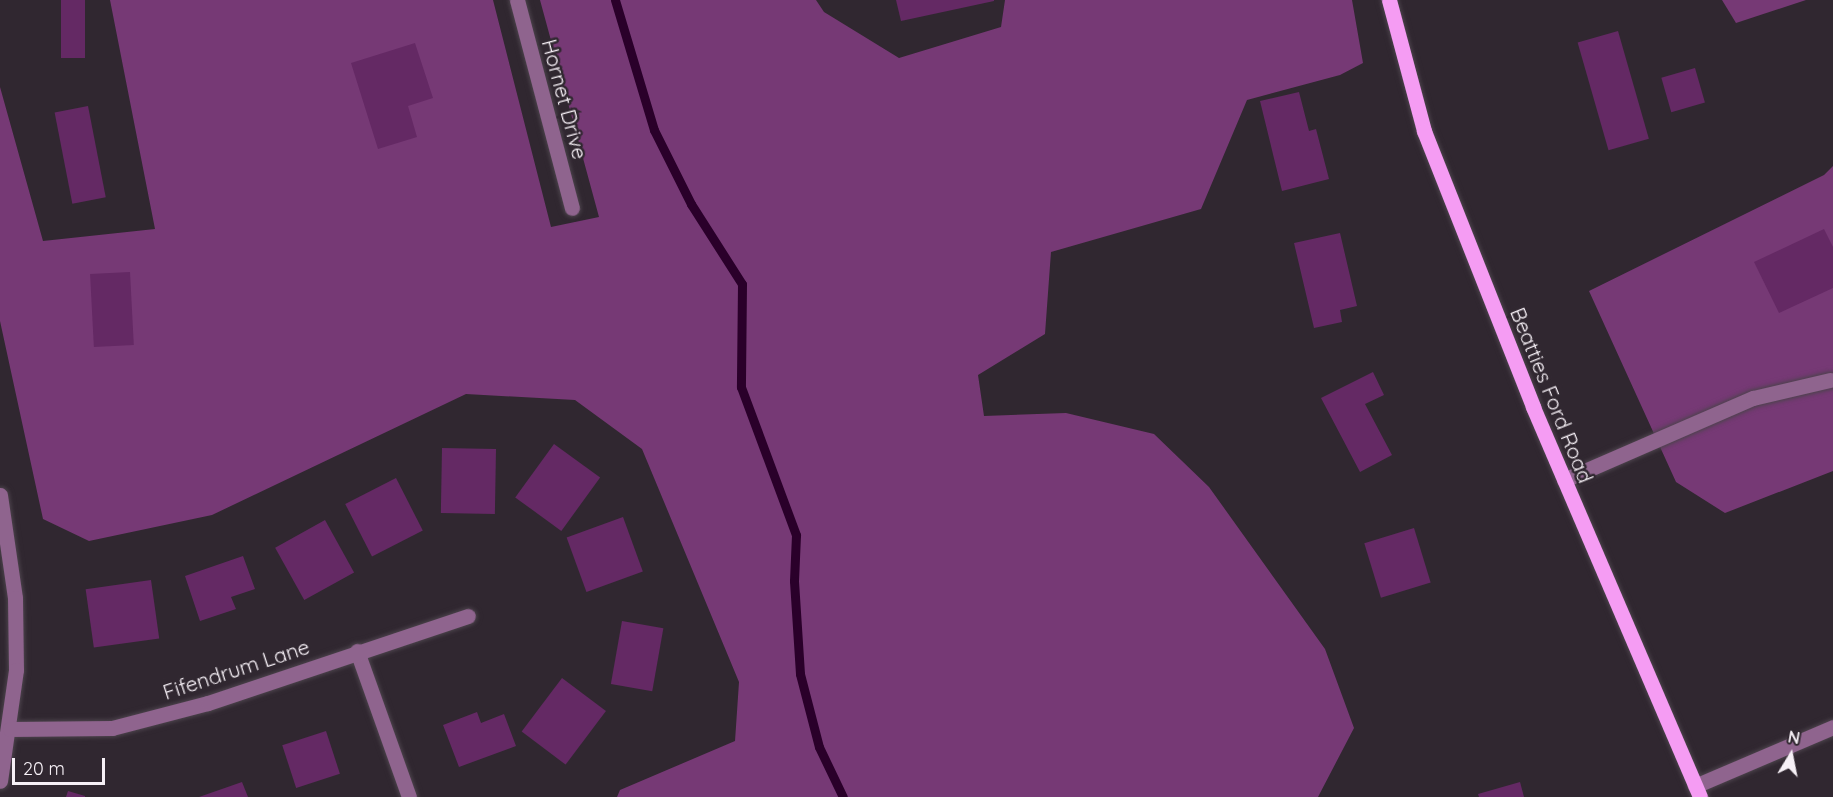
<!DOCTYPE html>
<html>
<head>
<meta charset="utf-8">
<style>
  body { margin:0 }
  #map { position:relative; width:1833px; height:797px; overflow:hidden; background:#302730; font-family:Quicksand,sans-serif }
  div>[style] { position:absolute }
  .forest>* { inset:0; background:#763975 }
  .stream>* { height:9px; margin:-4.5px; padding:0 4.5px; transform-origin:4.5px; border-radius:4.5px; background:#2a002a }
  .building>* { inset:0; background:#642964; transform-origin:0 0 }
  .roads { filter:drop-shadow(0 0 2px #4c434c) drop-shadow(0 0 2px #4c434c) }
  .minor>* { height:15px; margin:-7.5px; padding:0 7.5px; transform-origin:7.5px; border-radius:7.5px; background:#8f648e }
  .major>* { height:15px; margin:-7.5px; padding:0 7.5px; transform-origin:7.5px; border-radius:7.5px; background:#f59cf3 }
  span { translate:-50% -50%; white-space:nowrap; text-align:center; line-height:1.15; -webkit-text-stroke:5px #302730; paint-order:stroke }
  .street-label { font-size:21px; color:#f6f0f6 }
  .north { position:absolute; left:1761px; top:725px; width:60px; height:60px; -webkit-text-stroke:4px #302730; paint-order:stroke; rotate:10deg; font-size:16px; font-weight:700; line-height:24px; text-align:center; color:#f6f0f6 }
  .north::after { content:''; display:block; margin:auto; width:21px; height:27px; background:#f6f0f6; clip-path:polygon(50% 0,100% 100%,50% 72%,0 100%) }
  .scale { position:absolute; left:12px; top:758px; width:93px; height:27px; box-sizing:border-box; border:3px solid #f6f0f6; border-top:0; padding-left:8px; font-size:18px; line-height:21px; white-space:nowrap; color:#f6f0f6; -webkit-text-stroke:4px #302730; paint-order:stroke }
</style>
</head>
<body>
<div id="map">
  <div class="forest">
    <div style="clip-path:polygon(110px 0,493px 0,551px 227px,599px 217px,540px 0,816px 0,824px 12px,899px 58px,1001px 27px,1005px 0,1352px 0,1363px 63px,1340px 75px,1247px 100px,1201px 209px,1051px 252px,1045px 334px,978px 375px,984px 416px,1066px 413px,1154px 434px,1209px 487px,1325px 649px,1354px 728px,1318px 797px,617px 797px,620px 790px,735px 741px,739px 682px,642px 449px,575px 400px,466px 394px,212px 515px,89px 541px,43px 519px,0 321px,0 87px,43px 241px,155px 229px)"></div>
    <div style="clip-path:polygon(1722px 0,1806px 0,1736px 23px)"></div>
    <div style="clip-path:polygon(1833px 166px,1833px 471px,1725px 513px,1676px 482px,1589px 291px,1824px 175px)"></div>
  </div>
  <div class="stream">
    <div style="left:615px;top:0;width:136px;rotate:73.3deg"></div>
    <div style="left:654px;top:130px;width:83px;rotate:63.4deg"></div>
    <div style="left:691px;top:204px;width:95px;rotate:57.5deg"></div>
    <div style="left:742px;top:284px;width:103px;rotate:90.6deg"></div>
    <div style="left:741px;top:387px;width:158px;rotate:69.6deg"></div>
    <div style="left:796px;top:535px;width:46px;rotate:92.5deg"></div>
    <div style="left:794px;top:581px;width:93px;rotate:86.3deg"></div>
    <div style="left:800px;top:674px;width:75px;rotate:75.4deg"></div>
    <div style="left:819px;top:747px;width:55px;rotate:64.4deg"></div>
  </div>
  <div class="building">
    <div style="left:61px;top:0;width:24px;height:58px"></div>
    <div style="clip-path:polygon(896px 0,994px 0,994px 1px,901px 21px)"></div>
    <div style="left:1618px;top:31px;width:112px;height:42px;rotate:74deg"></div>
    <div style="clip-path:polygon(415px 43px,433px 98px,408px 106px,417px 137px,378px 149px,351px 63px)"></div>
    <div style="left:1695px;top:68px;width:36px;height:35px;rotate:74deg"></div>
    <div style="clip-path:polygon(1299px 92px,1309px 131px,1316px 129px,1329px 179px,1282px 191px,1260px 101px)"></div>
    <div style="left:88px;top:106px;width:93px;height:34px;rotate:79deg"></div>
    <div style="clip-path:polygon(1824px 229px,1833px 247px,1833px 288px,1779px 313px,1754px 262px)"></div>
    <div style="clip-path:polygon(1340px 233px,1357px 306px,1340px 310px,1342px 322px,1314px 328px,1294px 243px)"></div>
    <div style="left:130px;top:272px;width:73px;height:40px;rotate:87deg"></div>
    <div style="clip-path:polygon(1373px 372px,1384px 395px,1365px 404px,1392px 455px,1360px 472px,1321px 398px)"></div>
    <div style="left:554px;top:444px;width:57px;height:66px;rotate:36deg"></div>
    <div style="left:442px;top:448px;width:54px;height:65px;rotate:1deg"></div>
    <div style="left:396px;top:478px;width:59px;height:57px;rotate:63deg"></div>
    <div style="left:623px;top:517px;width:58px;height:60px;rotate:70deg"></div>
    <div style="left:325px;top:520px;width:60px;height:57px;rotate:61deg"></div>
    <div style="left:1414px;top:528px;width:57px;height:52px;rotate:73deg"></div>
    <div style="clip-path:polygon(243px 556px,255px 589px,231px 597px,236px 609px,200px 621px,185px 576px)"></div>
    <div style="left:151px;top:580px;width:59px;height:66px;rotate:82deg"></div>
    <div style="left:622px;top:621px;width:42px;height:64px;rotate:10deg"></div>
    <div style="left:562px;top:678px;width:55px;height:67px;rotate:37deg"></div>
    <div style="clip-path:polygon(477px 712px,481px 723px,504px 714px,516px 746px,459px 767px,443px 725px)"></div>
    <div style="left:326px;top:731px;width:45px;height:46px;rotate:72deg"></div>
    <div style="clip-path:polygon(242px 782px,248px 797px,199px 797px)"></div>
    <div style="clip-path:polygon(1520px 782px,1524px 797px,1479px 797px,1478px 794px)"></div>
    <div style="clip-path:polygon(68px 791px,85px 796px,85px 797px,66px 797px)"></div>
  </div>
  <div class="roads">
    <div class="minor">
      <div style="left:517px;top:0;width:215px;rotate:75.2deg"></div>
      <div style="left:1564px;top:480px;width:206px;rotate:-23.5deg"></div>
      <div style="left:1753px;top:398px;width:79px;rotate:-13.2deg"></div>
      <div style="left:0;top:495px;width:104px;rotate:81.7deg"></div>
      <div style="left:15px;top:598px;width:72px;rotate:89.2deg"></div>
      <div style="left:16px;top:670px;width:112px;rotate:98.2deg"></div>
      <div style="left:357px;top:651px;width:155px;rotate:70.4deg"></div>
      <div style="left:10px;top:729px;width:102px;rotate:-0.6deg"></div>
      <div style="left:112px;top:728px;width:99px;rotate:-14.6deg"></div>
      <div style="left:208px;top:703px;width:274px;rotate:-18.5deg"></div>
      <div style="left:1695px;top:786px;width:150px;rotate:-23.1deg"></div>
    </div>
    <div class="major">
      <div style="left:1389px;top:0;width:136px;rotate:75deg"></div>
      <div style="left:1424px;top:131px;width:297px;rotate:68.4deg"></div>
      <div style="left:1533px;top:407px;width:424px;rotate:66.8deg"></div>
    </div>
  </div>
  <div class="street-label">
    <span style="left:565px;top:99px;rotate:75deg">Hornet Drive</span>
    <span style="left:1552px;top:395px;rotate:68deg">Beatties Ford Road</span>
    <span style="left:236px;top:669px;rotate:-18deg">Fifendrum Lane</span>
  </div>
  <div class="north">N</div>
  <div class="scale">20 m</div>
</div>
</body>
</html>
